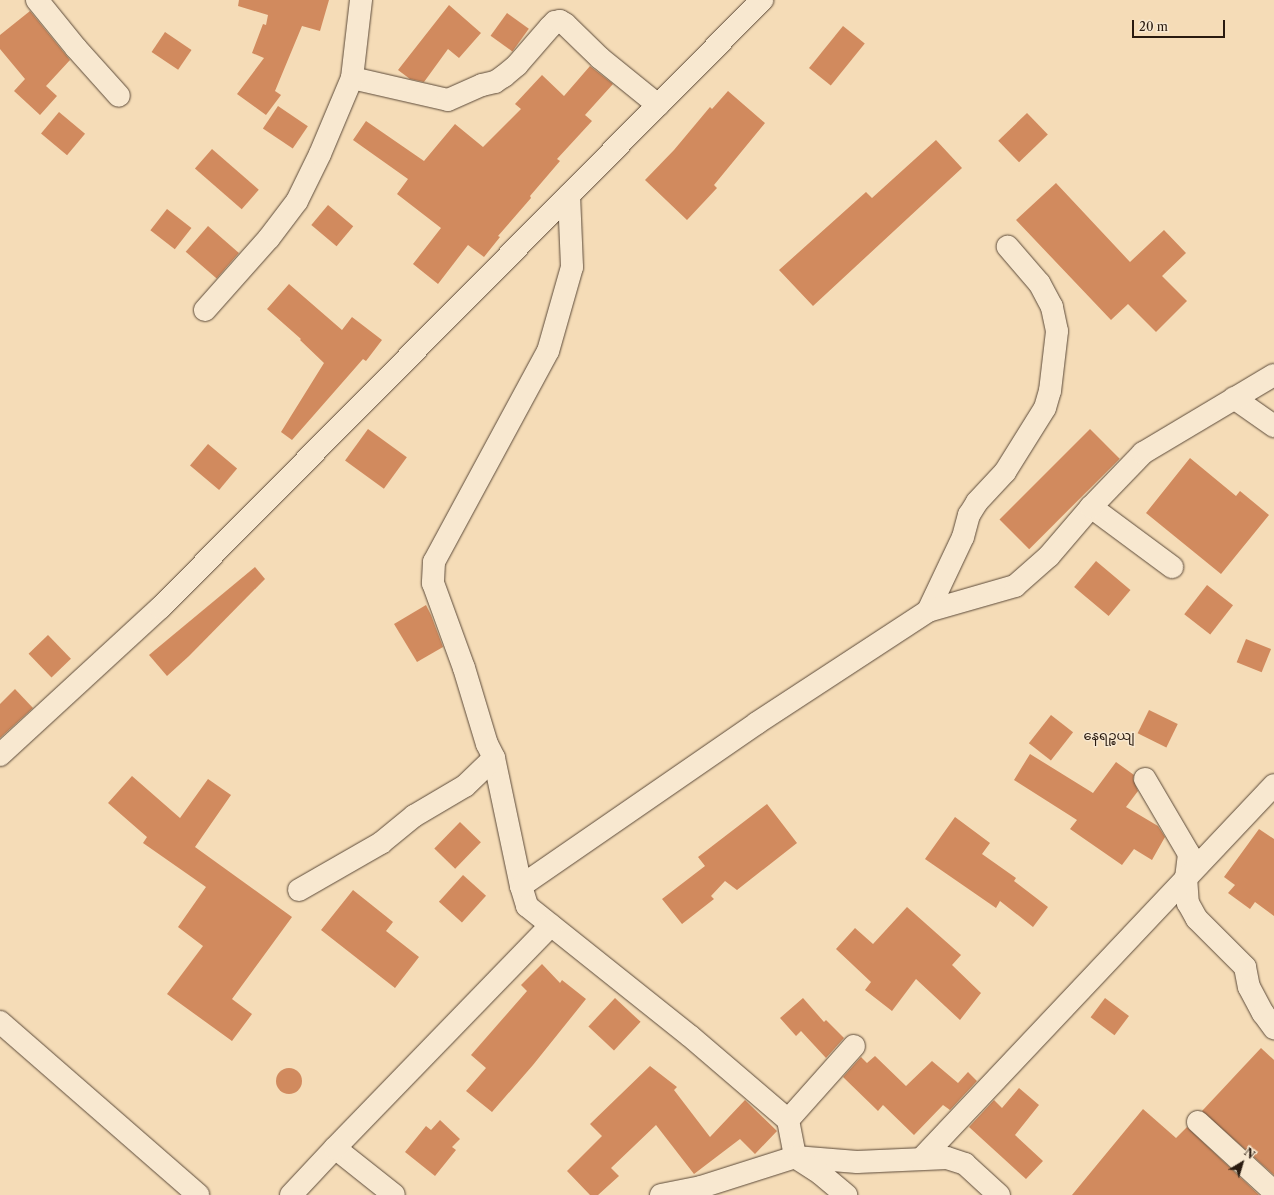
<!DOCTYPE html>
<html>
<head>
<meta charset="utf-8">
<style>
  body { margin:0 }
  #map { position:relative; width:1274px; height:1195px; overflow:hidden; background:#f5dcb7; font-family:"Libre Caslon Text","Noto Sans Myanmar",serif }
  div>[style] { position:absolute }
  .building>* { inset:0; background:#d18a5e; transform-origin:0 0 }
  .round { border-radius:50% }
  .roads { filter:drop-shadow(0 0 1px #5c4a39) drop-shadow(0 0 1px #5c4a39) }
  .minor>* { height:22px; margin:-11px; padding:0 11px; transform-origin:11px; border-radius:11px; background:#f8e8d0 }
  span { translate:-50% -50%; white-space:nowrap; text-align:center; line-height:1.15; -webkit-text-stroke:3px #f8e8d0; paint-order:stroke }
  .quarter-label { font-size:13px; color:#291a0f }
  .north { position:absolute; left:1222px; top:1143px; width:40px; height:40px; -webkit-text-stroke:3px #f8e8d0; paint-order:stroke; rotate:38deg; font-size:11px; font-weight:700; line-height:16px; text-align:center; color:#291a0f }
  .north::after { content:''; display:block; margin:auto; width:14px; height:18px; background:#291a0f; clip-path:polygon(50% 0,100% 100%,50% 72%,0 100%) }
  .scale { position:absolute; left:1132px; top:20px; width:93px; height:18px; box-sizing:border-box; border:2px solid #291a0f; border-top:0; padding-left:5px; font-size:12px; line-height:14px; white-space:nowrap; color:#291a0f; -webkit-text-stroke:3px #f8e8d0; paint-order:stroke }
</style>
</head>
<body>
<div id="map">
  <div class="building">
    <div style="clip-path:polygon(239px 0,329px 0,320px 31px,302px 26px,275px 91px,281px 95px,266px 115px,237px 94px,264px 58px,252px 53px,263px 24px,266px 25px,268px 15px,238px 6px)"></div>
    <div style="clip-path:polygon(449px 5px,481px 33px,459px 58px,448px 49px,424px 82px,410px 79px,398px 70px)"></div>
    <div style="clip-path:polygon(30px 11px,70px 60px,46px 86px,57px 96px,40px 115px,14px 91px,25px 79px,0 49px,0 35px)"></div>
    <div style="left:507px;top:13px;width:27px;height:28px;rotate:36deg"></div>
    <div style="left:843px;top:26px;width:28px;height:54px;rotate:39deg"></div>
    <div style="left:165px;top:32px;width:32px;height:24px;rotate:34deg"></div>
    <div style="clip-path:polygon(590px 66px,613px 84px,585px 115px,592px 121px,557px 159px,560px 161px,530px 196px,531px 198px,498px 236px,500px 237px,484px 257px,468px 245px,438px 284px,413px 264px,441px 228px,397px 194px,408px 179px,353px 140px,366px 121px,424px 161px,455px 124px,483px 147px,521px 109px,515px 104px,542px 75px,564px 96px)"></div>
    <div style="clip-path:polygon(728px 91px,765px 123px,714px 185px,717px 188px,687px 220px,645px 180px,674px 150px,710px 107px,712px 109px)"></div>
    <div style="left:278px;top:106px;width:36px;height:27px;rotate:34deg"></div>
    <div style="left:59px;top:112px;width:34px;height:28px;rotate:40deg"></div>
    <div style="left:1027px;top:113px;width:30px;height:40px;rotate:46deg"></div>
    <div style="clip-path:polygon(936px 140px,962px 168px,813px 306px,779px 270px,866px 192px,872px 198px)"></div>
    <div style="left:212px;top:149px;width:62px;height:26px;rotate:41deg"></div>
    <div style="clip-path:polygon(1056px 183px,1130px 262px,1164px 230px,1186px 253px,1162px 276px,1187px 301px,1156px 332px,1128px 304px,1111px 320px,1016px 220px)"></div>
    <div style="left:328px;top:205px;width:33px;height:26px;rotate:40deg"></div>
    <div style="left:167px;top:209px;width:31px;height:27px;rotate:38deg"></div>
    <div style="left:208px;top:226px;width:41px;height:34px;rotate:41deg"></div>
    <div style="clip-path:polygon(289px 284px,342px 330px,352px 317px,382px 340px,366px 361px,363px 359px,292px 440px,281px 432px,324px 363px,300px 340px,301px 339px,267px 309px)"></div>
    <div style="left:368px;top:429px;width:48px;height:39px;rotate:36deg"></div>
    <div style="left:1090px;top:429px;width:42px;height:128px;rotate:45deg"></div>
    <div style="left:208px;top:444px;width:38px;height:28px;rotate:40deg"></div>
    <div style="clip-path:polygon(1190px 458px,1236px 496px,1240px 491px,1269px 515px,1221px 574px,1146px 513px)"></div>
    <div style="left:1096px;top:561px;width:45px;height:34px;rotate:40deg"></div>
    <div style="clip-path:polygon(255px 567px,265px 579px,189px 656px,167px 676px,149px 655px)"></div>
    <div style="left:1207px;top:585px;width:33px;height:37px;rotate:38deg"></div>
    <div style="clip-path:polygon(426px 605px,431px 615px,443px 647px,417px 662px,394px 624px)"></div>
    <div style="left:48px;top:635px;width:33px;height:27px;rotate:46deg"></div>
    <div style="left:1246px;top:639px;width:27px;height:25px;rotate:22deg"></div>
    <div style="clip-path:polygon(15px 689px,33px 708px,0 738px,0 704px)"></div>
    <div style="left:1149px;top:710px;width:32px;height:26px;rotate:26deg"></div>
    <div style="left:1051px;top:715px;width:28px;height:36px;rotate:38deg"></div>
    <div style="clip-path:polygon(1030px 754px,1093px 793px,1116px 762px,1134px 775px,1133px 779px,1138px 791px,1126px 807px,1158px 826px,1165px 837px,1152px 860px,1134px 849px,1122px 865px,1070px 829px,1077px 820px,1014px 780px)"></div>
    <div style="clip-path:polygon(132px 776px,180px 818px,208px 779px,231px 795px,195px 847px,292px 917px,232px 999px,252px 1014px,232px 1041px,167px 994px,203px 946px,178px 927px,206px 887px,143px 843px,147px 837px,108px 803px)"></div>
    <div style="clip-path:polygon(767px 804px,797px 843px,737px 890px,725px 881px,711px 896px,714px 899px,682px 924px,662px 899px,705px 866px,698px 857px)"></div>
    <div style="clip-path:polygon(955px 817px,990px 843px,982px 854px,1016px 878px,1014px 881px,1048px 907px,1033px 927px,1000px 901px,996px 908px,925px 859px)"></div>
    <div style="left:460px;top:822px;width:29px;height:37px;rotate:44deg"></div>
    <div style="clip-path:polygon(1259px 829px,1274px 839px,1274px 916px,1255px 902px,1250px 909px,1228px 893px,1235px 885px,1224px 877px)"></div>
    <div style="left:463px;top:875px;width:31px;height:36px;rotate:42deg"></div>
    <div style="clip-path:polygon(353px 890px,393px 922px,386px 931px,419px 957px,395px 988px,321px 930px)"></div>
    <div style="clip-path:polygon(907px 907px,961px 955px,952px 965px,981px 993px,960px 1020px,916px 979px,892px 1011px,865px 990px,871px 982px,836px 949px,855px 928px,873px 944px)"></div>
    <div style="clip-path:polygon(542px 964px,560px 983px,562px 980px,586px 999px,533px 1065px,492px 1112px,466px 1091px,486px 1068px,471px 1055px,527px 991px,521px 985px)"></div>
    <div style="left:615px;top:998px;width:35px;height:39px;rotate:43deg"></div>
    <div style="clip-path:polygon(803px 998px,824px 1022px,826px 1020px,844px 1038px,826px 1058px,801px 1031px,796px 1036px,780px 1018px)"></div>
    <div style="left:1105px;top:998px;width:30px;height:24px;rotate:37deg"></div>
    <div style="clip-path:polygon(1261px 1048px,1274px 1060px,1274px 1175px,1202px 1111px)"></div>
    <div style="clip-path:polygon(875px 1056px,906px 1086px,932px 1061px,958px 1083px,968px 1072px,977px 1081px,950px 1110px,943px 1105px,914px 1135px,883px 1105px,878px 1111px,843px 1077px,861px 1057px,867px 1063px)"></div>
    <div style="clip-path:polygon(650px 1066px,677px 1087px,674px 1090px,710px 1137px,745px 1100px,777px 1131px,755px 1154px,740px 1139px,694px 1174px,656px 1125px,611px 1168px,619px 1176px,598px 1195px,590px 1195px,567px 1171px,602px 1136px,590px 1124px)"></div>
    <div class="round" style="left:276px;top:1068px;width:26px;height:26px"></div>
    <div style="clip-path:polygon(1019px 1088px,1039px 1105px,1015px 1135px,1043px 1161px,1026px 1179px,969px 1127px,994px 1100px,1002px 1108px)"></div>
    <div style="clip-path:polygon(1143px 1109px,1176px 1138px,1187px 1127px,1259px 1195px,1072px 1195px)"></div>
    <div style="clip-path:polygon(440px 1120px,460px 1139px,452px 1147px,456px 1150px,435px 1176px,405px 1152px,426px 1126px,431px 1130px)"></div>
  </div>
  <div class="roads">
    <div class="minor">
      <div style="left:37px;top:0;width:62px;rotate:50.9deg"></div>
      <div style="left:76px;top:48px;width:64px;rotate:48.1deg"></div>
      <div style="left:352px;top:78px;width:98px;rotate:12.9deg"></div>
      <div style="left:448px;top:100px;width:37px;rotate:-24deg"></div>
      <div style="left:482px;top:85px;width:13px;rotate:-13deg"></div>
      <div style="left:495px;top:82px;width:11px;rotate:-34deg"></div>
      <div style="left:504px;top:76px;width:17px;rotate:-40deg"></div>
      <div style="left:517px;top:65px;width:50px;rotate:-49deg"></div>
      <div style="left:550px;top:27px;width:7px;rotate:-45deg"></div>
      <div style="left:555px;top:22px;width:5px;rotate:-11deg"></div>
      <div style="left:560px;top:21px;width:6px;rotate:31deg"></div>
      <div style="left:565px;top:24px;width:49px;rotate:44.2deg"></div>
      <div style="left:600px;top:58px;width:75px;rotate:39deg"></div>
      <div style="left:569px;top:195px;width:72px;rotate:87.6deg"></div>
      <div style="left:572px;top:267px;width:87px;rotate:105.9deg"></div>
      <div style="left:548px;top:351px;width:240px;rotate:118.4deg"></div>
      <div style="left:434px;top:562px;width:21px;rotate:93deg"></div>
      <div style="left:433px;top:583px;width:90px;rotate:70deg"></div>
      <div style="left:464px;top:668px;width:79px;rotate:73.2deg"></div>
      <div style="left:487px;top:744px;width:16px;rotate:63deg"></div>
      <div style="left:494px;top:758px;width:131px;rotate:78.1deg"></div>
      <div style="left:521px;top:886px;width:21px;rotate:73deg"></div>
      <div style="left:527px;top:906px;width:208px;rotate:38.6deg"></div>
      <div style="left:690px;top:1036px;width:129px;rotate:40.6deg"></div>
      <div style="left:788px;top:1120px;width:38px;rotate:79deg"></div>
      <div style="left:795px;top:1157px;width:62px;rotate:4.6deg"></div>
      <div style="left:857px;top:1162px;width:90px;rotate:-2.5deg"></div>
      <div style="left:947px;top:1158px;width:19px;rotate:18deg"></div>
      <div style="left:965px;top:1164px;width:46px;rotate:42.4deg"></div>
      <div style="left:205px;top:310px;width:96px;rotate:-48.4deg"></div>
      <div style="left:269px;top:238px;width:46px;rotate:-52.9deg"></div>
      <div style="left:297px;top:201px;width:52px;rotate:-63.9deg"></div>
      <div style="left:320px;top:154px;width:82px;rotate:-67.2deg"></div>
      <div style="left:352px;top:78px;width:79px;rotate:-83.4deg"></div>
      <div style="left:1234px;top:398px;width:49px;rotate:35deg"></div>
      <div style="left:1091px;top:507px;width:101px;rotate:36.5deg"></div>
      <div style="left:928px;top:611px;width:82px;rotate:-64.7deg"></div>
      <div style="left:963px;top:537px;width:23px;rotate:-75deg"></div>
      <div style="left:969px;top:515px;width:15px;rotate:-58deg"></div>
      <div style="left:977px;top:502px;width:41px;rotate:-47deg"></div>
      <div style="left:1005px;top:472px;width:75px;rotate:-58deg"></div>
      <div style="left:1045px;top:408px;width:18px;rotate:-74deg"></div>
      <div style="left:1050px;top:391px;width:60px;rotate:-83.3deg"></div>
      <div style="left:1057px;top:331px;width:25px;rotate:-102deg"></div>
      <div style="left:1052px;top:307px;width:27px;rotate:-118deg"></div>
      <div style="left:1039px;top:283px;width:48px;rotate:-130.7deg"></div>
      <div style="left:0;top:755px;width:217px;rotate:-42.6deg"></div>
      <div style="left:160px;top:608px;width:856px;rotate:-45.28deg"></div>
      <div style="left:1145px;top:779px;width:87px;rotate:59.6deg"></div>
      <div style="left:1189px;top:854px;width:23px;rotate:97deg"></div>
      <div style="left:1186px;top:877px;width:26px;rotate:86deg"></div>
      <div style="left:1188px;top:903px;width:18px;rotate:61deg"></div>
      <div style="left:1197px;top:919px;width:68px;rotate:45deg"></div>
      <div style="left:1245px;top:967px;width:20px;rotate:79deg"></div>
      <div style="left:1249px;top:987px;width:30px;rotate:62deg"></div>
      <div style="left:1263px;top:1013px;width:19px;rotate:54deg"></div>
      <div style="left:521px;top:886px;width:287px;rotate:-34.6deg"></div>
      <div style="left:757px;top:723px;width:204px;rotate:-33.2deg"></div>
      <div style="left:928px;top:611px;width:91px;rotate:-16deg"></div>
      <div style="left:1015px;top:586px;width:45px;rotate:-41.4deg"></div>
      <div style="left:1049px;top:556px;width:65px;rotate:-49.4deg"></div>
      <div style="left:1091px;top:507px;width:75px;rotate:-46.1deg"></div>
      <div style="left:1143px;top:453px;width:152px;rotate:-30.8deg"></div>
      <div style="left:299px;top:890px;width:95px;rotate:-29.8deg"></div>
      <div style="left:381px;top:843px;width:43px;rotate:-39.3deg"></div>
      <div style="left:414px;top:816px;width:59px;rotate:-30.5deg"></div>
      <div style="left:465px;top:786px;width:40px;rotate:-44deg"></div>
      <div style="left:0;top:1022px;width:263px;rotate:41.1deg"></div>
      <div style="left:788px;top:1120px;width:99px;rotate:-48.3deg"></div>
      <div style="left:1198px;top:1122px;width:103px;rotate:42.6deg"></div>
      <div style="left:335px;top:1148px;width:75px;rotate:38.5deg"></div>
      <div style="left:921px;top:1159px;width:514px;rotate:-46.65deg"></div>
      <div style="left:291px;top:1195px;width:64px;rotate:-46.9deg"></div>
      <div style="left:335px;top:1148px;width:310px;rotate:-45.9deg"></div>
      <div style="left:661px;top:1195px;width:41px;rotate:-11.3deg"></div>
      <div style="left:701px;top:1187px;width:99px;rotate:-17.7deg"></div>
      <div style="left:795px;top:1157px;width:31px;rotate:33deg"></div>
      <div style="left:821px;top:1174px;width:33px;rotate:40deg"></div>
    </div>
  </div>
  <div class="quarter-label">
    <span style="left:1109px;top:735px">နေရဉ္စယျ</span>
  </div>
  <div class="north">N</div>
  <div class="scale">20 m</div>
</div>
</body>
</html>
